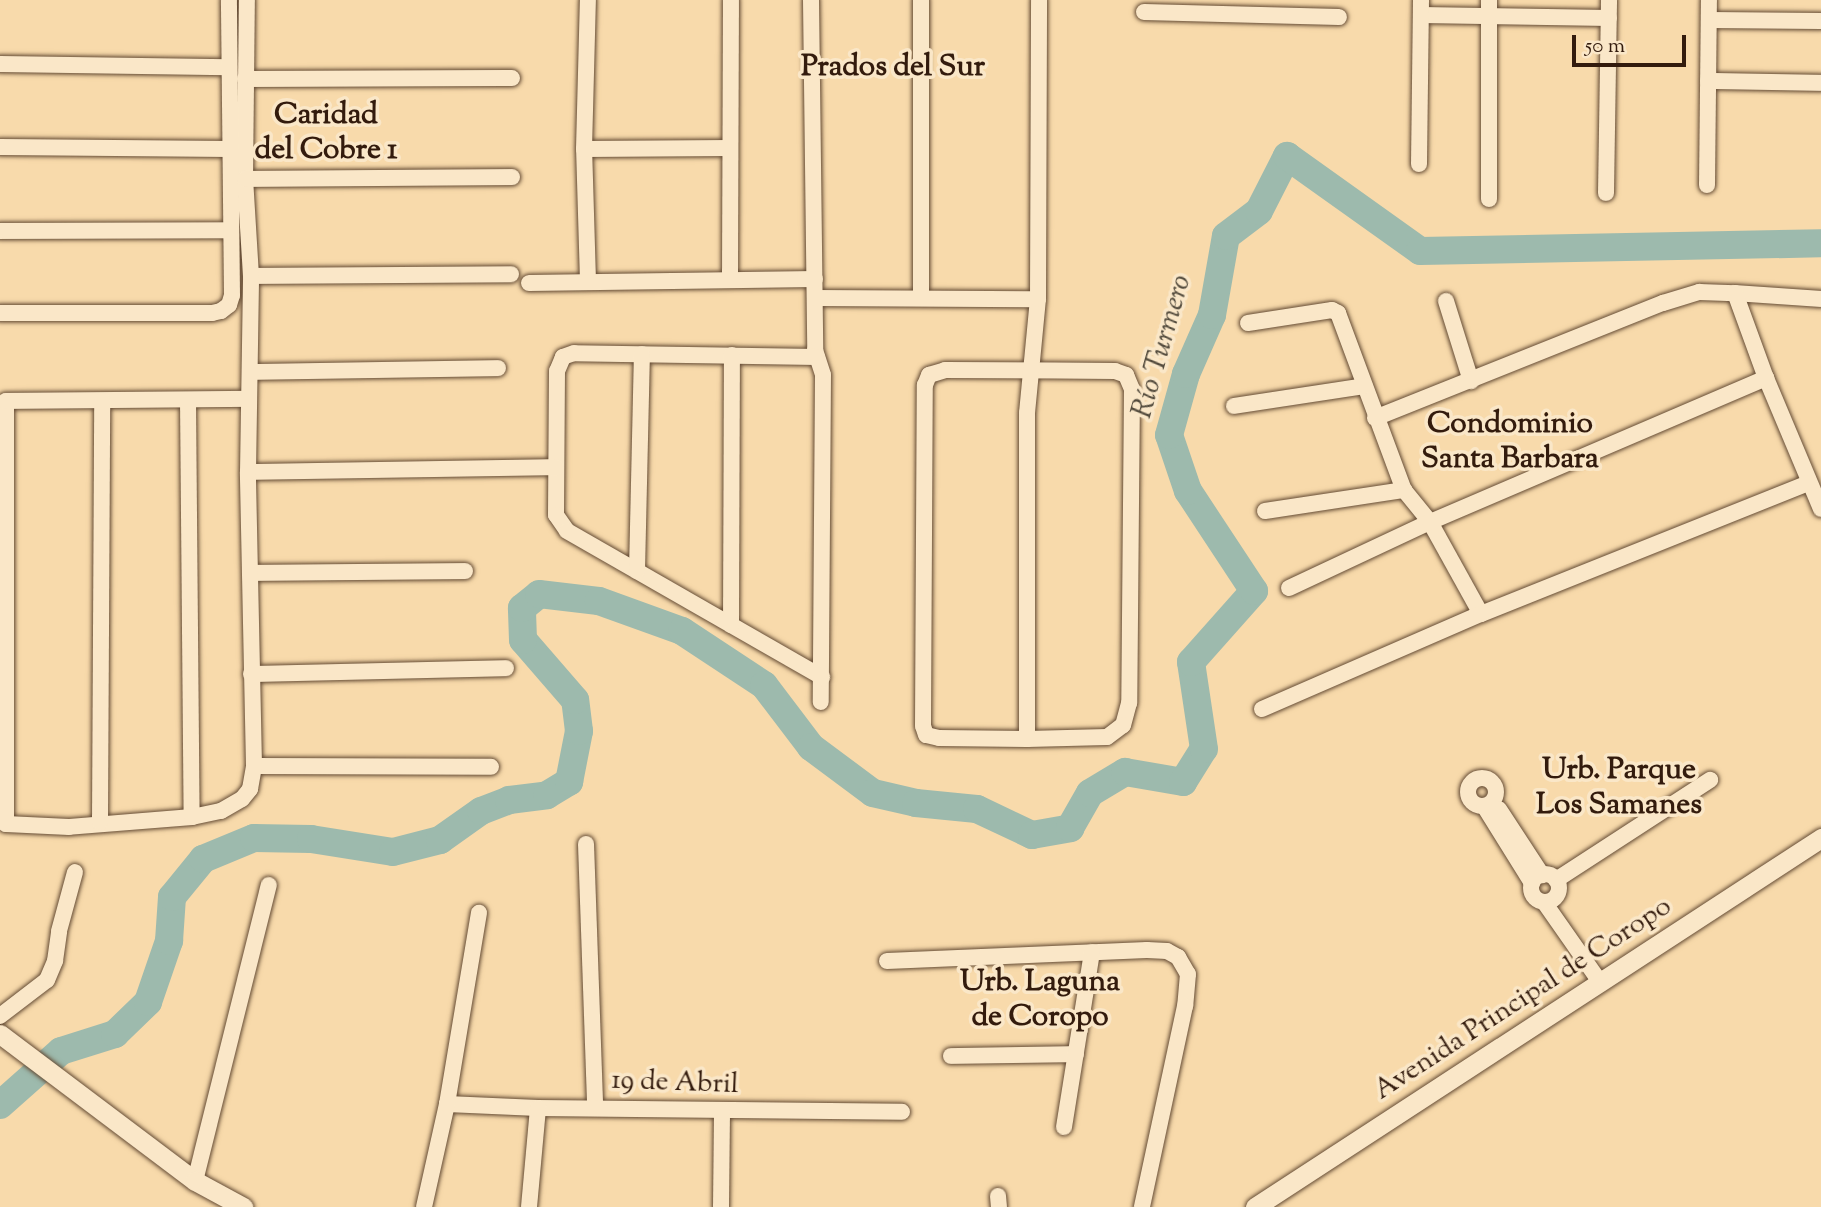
<!DOCTYPE html>
<html>
<head>
<meta charset="utf-8">
<style>
  body { margin:0 }
  #map { position:relative; width:1821px; height:1207px; overflow:hidden; background:#f8daab; font-family:"Sorts Mill Goudy",serif }
  div>[style] { position:absolute }
  .river>* { height:28px; margin:-14px; padding:0 14px; transform-origin:14px; border-radius:14px; background:#9dbaad }
  .roads { filter:drop-shadow(0 0 2px #644b34) drop-shadow(0 0 2px #644b34) }
  .minor>* { height:16px; margin:-8px; padding:0 8px; transform-origin:8px; border-radius:8px; background:#fae7c8 }
  .minor>.ring { margin:-8px; padding:0; box-sizing:content-box; background:none; border:16px solid #fae7c8; border-radius:50% }
  .tertiary>* { height:19px; margin:-9.5px; padding:0 9.5px; transform-origin:9.5px; border-radius:9.5px; background:#fae7c8 }
  span { translate:-50% -50%; white-space:nowrap; text-align:center; line-height:1.15; -webkit-text-stroke:7px #fae7c8; paint-order:stroke }
  .street-label { font-size:28px; color:#331b0d }
  .neighbourhood-label { font-size:30px; color:#331b0d; font-weight:700 }
  .water-label { font-size:30px; color:#534b3d; font-style:italic }
  .scale { position:absolute; left:1572px; top:35px; width:114px; height:32px; box-sizing:border-box; border:4px solid #331b0d; border-top:0; padding-left:9px; font-size:21px; line-height:24px; white-space:nowrap; color:#331b0d; -webkit-text-stroke:5px #fae7c8; paint-order:stroke }
</style>
</head>
<body>
<div id="map">
  <div class="river">
    <div style="left:0;top:1105px;width:81px;rotate:-41.5deg"></div>
    <div style="left:61px;top:1051px;width:57px;rotate:-17.5deg"></div>
    <div style="left:115px;top:1034px;width:46px;rotate:-44.1deg"></div>
    <div style="left:148px;top:1002px;width:65px;rotate:-71deg"></div>
    <div style="left:169px;top:941px;width:44px;rotate:-86.1deg"></div>
    <div style="left:172px;top:897px;width:49px;rotate:-50.8deg"></div>
    <div style="left:203px;top:859px;width:55px;rotate:-22.4deg"></div>
    <div style="left:254px;top:838px;width:57px;rotate:1deg"></div>
    <div style="left:311px;top:839px;width:83px;rotate:9deg"></div>
    <div style="left:393px;top:852px;width:49px;rotate:-14.3deg"></div>
    <div style="left:440px;top:840px;width:50px;rotate:-35.3deg"></div>
    <div style="left:481px;top:811px;width:30px;rotate:-21deg"></div>
    <div style="left:509px;top:800px;width:38px;rotate:-7deg"></div>
    <div style="left:547px;top:795px;width:26px;rotate:-31deg"></div>
    <div style="left:569px;top:782px;width:52px;rotate:-78.9deg"></div>
    <div style="left:579px;top:731px;width:31px;rotate:-97deg"></div>
    <div style="left:575px;top:700px;width:79px;rotate:-130.9deg"></div>
    <div style="left:523px;top:640px;width:32px;rotate:-92deg"></div>
    <div style="left:522px;top:608px;width:22px;rotate:-39deg"></div>
    <div style="left:539px;top:594px;width:60px;rotate:6.7deg"></div>
    <div style="left:599px;top:601px;width:88px;rotate:19.9deg"></div>
    <div style="left:682px;top:631px;width:98px;rotate:33.4deg"></div>
    <div style="left:764px;top:685px;width:78px;rotate:52.8deg"></div>
    <div style="left:811px;top:747px;width:77px;rotate:36.6deg"></div>
    <div style="left:873px;top:793px;width:44px;rotate:13.1deg"></div>
    <div style="left:916px;top:803px;width:61px;rotate:5.6deg"></div>
    <div style="left:977px;top:809px;width:61px;rotate:25.3deg"></div>
    <div style="left:1032px;top:835px;width:39px;rotate:-10deg"></div>
    <div style="left:1070px;top:828px;width:40px;rotate:-60.3deg"></div>
    <div style="left:1090px;top:793px;width:41px;rotate:-31deg"></div>
    <div style="left:1125px;top:772px;width:59px;rotate:9.8deg"></div>
    <div style="left:1183px;top:782px;width:39px;rotate:-58deg"></div>
    <div style="left:1204px;top:749px;width:88px;rotate:-98.5deg"></div>
    <div style="left:1191px;top:662px;width:95px;rotate:-48.4deg"></div>
    <div style="left:1254px;top:591px;width:120px;rotate:-123.4deg"></div>
    <div style="left:1188px;top:491px;width:59px;rotate:-108.7deg"></div>
    <div style="left:1169px;top:435px;width:63px;rotate:-74.4deg"></div>
    <div style="left:1186px;top:374px;width:64px;rotate:-66.2deg"></div>
    <div style="left:1212px;top:315px;width:80px;rotate:-80deg"></div>
    <div style="left:1226px;top:236px;width:41px;rotate:-37.1deg"></div>
    <div style="left:1259px;top:211px;width:62px;rotate:-63deg"></div>
    <div style="left:1287px;top:156px;width:163px;rotate:35.5deg"></div>
    <div style="left:1420px;top:251px;width:401px;rotate:-1.1deg"></div>
  </div>
  <div class="roads">
    <div class="minor">
      <div style="left:811px;top:0;width:350px;rotate:89.3deg"></div>
      <div style="left:815px;top:350px;width:26px;rotate:72deg"></div>
      <div style="left:823px;top:375px;width:327px;rotate:90.4deg"></div>
      <div style="left:921px;top:0;width:297px;rotate:90deg"></div>
      <div style="left:1489px;top:0;width:199px;rotate:90deg"></div>
      <div style="left:1144px;top:12px;width:195px;rotate:1.5deg"></div>
      <div style="left:1421px;top:15px;width:188px;rotate:0.9deg"></div>
      <div style="left:1709px;top:20px;width:112px;rotate:0.5deg"></div>
      <div style="left:0;top:64px;width:229px;rotate:0.8deg"></div>
      <div style="left:245px;top:79px;width:267px;rotate:-0.2deg"></div>
      <div style="left:1708px;top:81px;width:113px;rotate:1deg"></div>
      <div style="left:0;top:147px;width:230px;rotate:0.5deg"></div>
      <div style="left:584px;top:149px;width:146px;rotate:-0.4deg"></div>
      <div style="left:1419px;top:164px;width:164px;rotate:-89.3deg"></div>
      <div style="left:245px;top:179px;width:179px;rotate:-89.4deg"></div>
      <div style="left:1707px;top:185px;width:185px;rotate:-89.4deg"></div>
      <div style="left:1606px;top:193px;width:193px;rotate:-89.1deg"></div>
      <div style="left:0;top:231px;width:231px;rotate:-0.2deg"></div>
      <div style="left:251px;top:276px;width:260px;rotate:-0.4deg"></div>
      <div style="left:730px;top:278px;width:278px;rotate:-89.8deg"></div>
      <div style="left:588px;top:281px;width:132px;rotate:-91.7deg"></div>
      <div style="left:584px;top:149px;width:149px;rotate:-88.5deg"></div>
      <div style="left:529px;top:283px;width:286px;rotate:-0.8deg"></div>
      <div style="left:1735px;top:293px;width:86px;rotate:4deg"></div>
      <div style="left:815px;top:298px;width:223px;rotate:0.3deg"></div>
      <div style="left:1446px;top:301px;width:84px;rotate:72.6deg"></div>
      <div style="left:0;top:313px;width:212px"></div>
      <div style="left:212px;top:313px;width:9px;rotate:-13deg"></div>
      <div style="left:221px;top:311px;width:10px;rotate:-37deg"></div>
      <div style="left:229px;top:305px;width:10px;rotate:-73deg"></div>
      <div style="left:232px;top:295px;width:295px;rotate:-90.6deg"></div>
      <div style="left:1248px;top:323px;width:85px;rotate:-8.8deg"></div>
      <div style="left:1332px;top:310px;width:7px;rotate:27deg"></div>
      <div style="left:1338px;top:313px;width:189px;rotate:69.6deg"></div>
      <div style="left:1404px;top:490px;width:41px;rotate:50.9deg"></div>
      <div style="left:1430px;top:522px;width:105px;rotate:61deg"></div>
      <div style="left:817px;top:357px;width:243px;rotate:-179.1deg"></div>
      <div style="left:574px;top:353px;width:12px;rotate:160deg"></div>
      <div style="left:563px;top:357px;width:15px;rotate:113deg"></div>
      <div style="left:557px;top:371px;width:144px;rotate:90.4deg"></div>
      <div style="left:556px;top:515px;width:19px;rotate:55deg"></div>
      <div style="left:567px;top:531px;width:294px;rotate:29.8deg"></div>
      <div style="left:945px;top:370px;width:170px;rotate:0.3deg"></div>
      <div style="left:1115px;top:371px;width:12px;rotate:20deg"></div>
      <div style="left:1126px;top:375px;width:15px;rotate:67deg"></div>
      <div style="left:1132px;top:389px;width:314px;rotate:90.5deg"></div>
      <div style="left:1129px;top:703px;width:23px;rotate:105deg"></div>
      <div style="left:1123px;top:725px;width:20px;rotate:143deg"></div>
      <div style="left:1107px;top:737px;width:80px;rotate:178.6deg"></div>
      <div style="left:1027px;top:739px;width:88px;rotate:-179.3deg"></div>
      <div style="left:939px;top:738px;width:13px;rotate:-167deg"></div>
      <div style="left:926px;top:735px;width:9px;rotate:-108deg"></div>
      <div style="left:923px;top:726px;width:341px;rotate:-89.7deg"></div>
      <div style="left:925px;top:385px;width:11px;rotate:-68deg"></div>
      <div style="left:929px;top:375px;width:17px;rotate:-17deg"></div>
      <div style="left:250px;top:372px;width:248px;rotate:-0.9deg"></div>
      <div style="left:188px;top:400px;width:417px;rotate:89.5deg"></div>
      <div style="left:192px;top:817px;width:123px;rotate:175.4deg"></div>
      <div style="left:69px;top:827px;width:63px;rotate:-177.3deg"></div>
      <div style="left:6px;top:824px;width:423px;rotate:-90deg"></div>
      <div style="left:6px;top:401px;width:243px;rotate:-0.5deg"></div>
      <div style="left:1234px;top:406px;width:132px;rotate:-8.7deg"></div>
      <div style="left:1375px;top:418px;width:310px;rotate:-21.8deg"></div>
      <div style="left:1663px;top:303px;width:38px;rotate:-17deg"></div>
      <div style="left:1699px;top:292px;width:36px;rotate:2deg"></div>
      <div style="left:1735px;top:293px;width:90px;rotate:70deg"></div>
      <div style="left:1766px;top:378px;width:142px;rotate:67.2deg"></div>
      <div style="left:248px;top:472px;width:308px;rotate:-0.9deg"></div>
      <div style="left:1265px;top:511px;width:141px;rotate:-8.6deg"></div>
      <div style="left:637px;top:571px;width:217px;rotate:-88.7deg"></div>
      <div style="left:250px;top:573px;width:215px;rotate:-0.5deg"></div>
      <div style="left:1289px;top:588px;width:156px;rotate:-25.1deg"></div>
      <div style="left:1430px;top:522px;width:366px;rotate:-23.2deg"></div>
      <div style="left:731px;top:625px;width:270px;rotate:-89.8deg"></div>
      <div style="left:251px;top:674px;width:255px;rotate:-1.3deg"></div>
      <div style="left:1262px;top:709px;width:239px;rotate:-23.5deg"></div>
      <div style="left:1481px;top:614px;width:353px;rotate:-21.8deg"></div>
      <div style="left:1027px;top:739px;width:326px;rotate:-90deg"></div>
      <div style="left:1027px;top:413px;width:115px;rotate:-84.5deg"></div>
      <div style="left:1038px;top:299px;width:299px;rotate:-89.8deg"></div>
      <div style="left:254px;top:766px;width:237px;rotate:0.2deg"></div>
      <div class="ring" style="left:1468px;top:778px;width:12px;height:12px"></div>
      <div style="left:1484px;top:806px;width:91px;rotate:58.1deg"></div>
      <div style="left:1499px;top:809px;width:79px;rotate:56.9deg"></div>
      <div style="left:192px;top:817px;width:30px;rotate:-12deg"></div>
      <div style="left:221px;top:811px;width:24px;rotate:-30deg"></div>
      <div style="left:242px;top:799px;width:13px;rotate:-51deg"></div>
      <div style="left:250px;top:789px;width:23px;rotate:-80deg"></div>
      <div style="left:254px;top:766px;width:294px;rotate:-91.2deg"></div>
      <div style="left:248px;top:472px;width:196px;rotate:-89.1deg"></div>
      <div style="left:251px;top:276px;width:97px;rotate:-93.5deg"></div>
      <div style="left:245px;top:179px;width:267px;rotate:-0.4deg"></div>
      <div style="left:100px;top:822px;width:421px;rotate:-89.7deg"></div>
      <div style="left:586px;top:844px;width:263px;rotate:88deg"></div>
      <div class="ring" style="left:1531px;top:874px;width:12px;height:12px"></div>
      <div style="left:1556px;top:880px;width:184px;rotate:-33deg"></div>
      <div style="left:1544px;top:902px;width:98px;rotate:55deg"></div>
      <div style="left:887px;top:961px;width:260px;rotate:-2.4deg"></div>
      <div style="left:1147px;top:950px;width:20px;rotate:3deg"></div>
      <div style="left:1167px;top:951px;width:13px;rotate:29deg"></div>
      <div style="left:1178px;top:957px;width:20px;rotate:60deg"></div>
      <div style="left:1188px;top:974px;width:32px;rotate:95deg"></div>
      <div style="left:1185px;top:1006px;width:206px;rotate:102.1deg"></div>
      <div style="left:0;top:1016px;width:59px;rotate:-37.5deg"></div>
      <div style="left:47px;top:980px;width:21px;rotate:-67deg"></div>
      <div style="left:55px;top:961px;width:30px;rotate:-82deg"></div>
      <div style="left:59px;top:931px;width:61px;rotate:-74.8deg"></div>
      <div style="left:951px;top:1056px;width:125px;rotate:-0.9deg"></div>
      <div style="left:447px;top:1104px;width:91px;rotate:2.5deg"></div>
      <div style="left:538px;top:1108px;width:364px;rotate:0.6deg"></div>
      <div style="left:1064px;top:1127px;width:177px;rotate:-80.9deg"></div>
      <div style="left:195px;top:1181px;width:305px;rotate:-76deg"></div>
      <div style="left:998px;top:1196px;width:11px;rotate:85deg"></div>
      <div style="left:424px;top:1207px;width:106px;rotate:-77.4deg"></div>
      <div style="left:447px;top:1104px;width:194px;rotate:-80.5deg"></div>
      <div style="left:529px;top:1207px;width:99px;rotate:-84.8deg"></div>
      <div style="left:721px;top:1207px;width:96px;rotate:-89.4deg"></div>
    </div>
    <div class="tertiary">
      <div style="left:0;top:1034px;width:244px;rotate:37deg"></div>
      <div style="left:195px;top:1181px;width:55px;rotate:28.4deg"></div>
      <div style="left:1255px;top:1207px;width:676px;rotate:-33.1deg"></div>
    </div>
  </div>
  <div class="street-label">
    <span style="left:1523px;top:999px;rotate:-33deg">Avenida Principal de Coropo</span>
    <span style="left:675px;top:1083px;rotate:2deg">19 de Abril</span>
  </div>
  <div class="neighbourhood-label">
    <span style="left:893px;top:68px">Prados del Sur</span>
    <span style="left:326px;top:133px">Caridad<br>del Cobre 1</span>
    <span style="left:1510px;top:442px">Condominio<br>Santa Barbara</span>
    <span style="left:1619px;top:788px">Urb. Parque<br>Los Samanes</span>
    <span style="left:1040px;top:1000px">Urb. Laguna<br>de Coropo</span>
  </div>
  <div class="water-label">
    <span style="left:1163px;top:347px;rotate:-74deg">Río Turmero</span>
  </div>
  <div class="scale">50 m</div>
</div>
</body>
</html>
